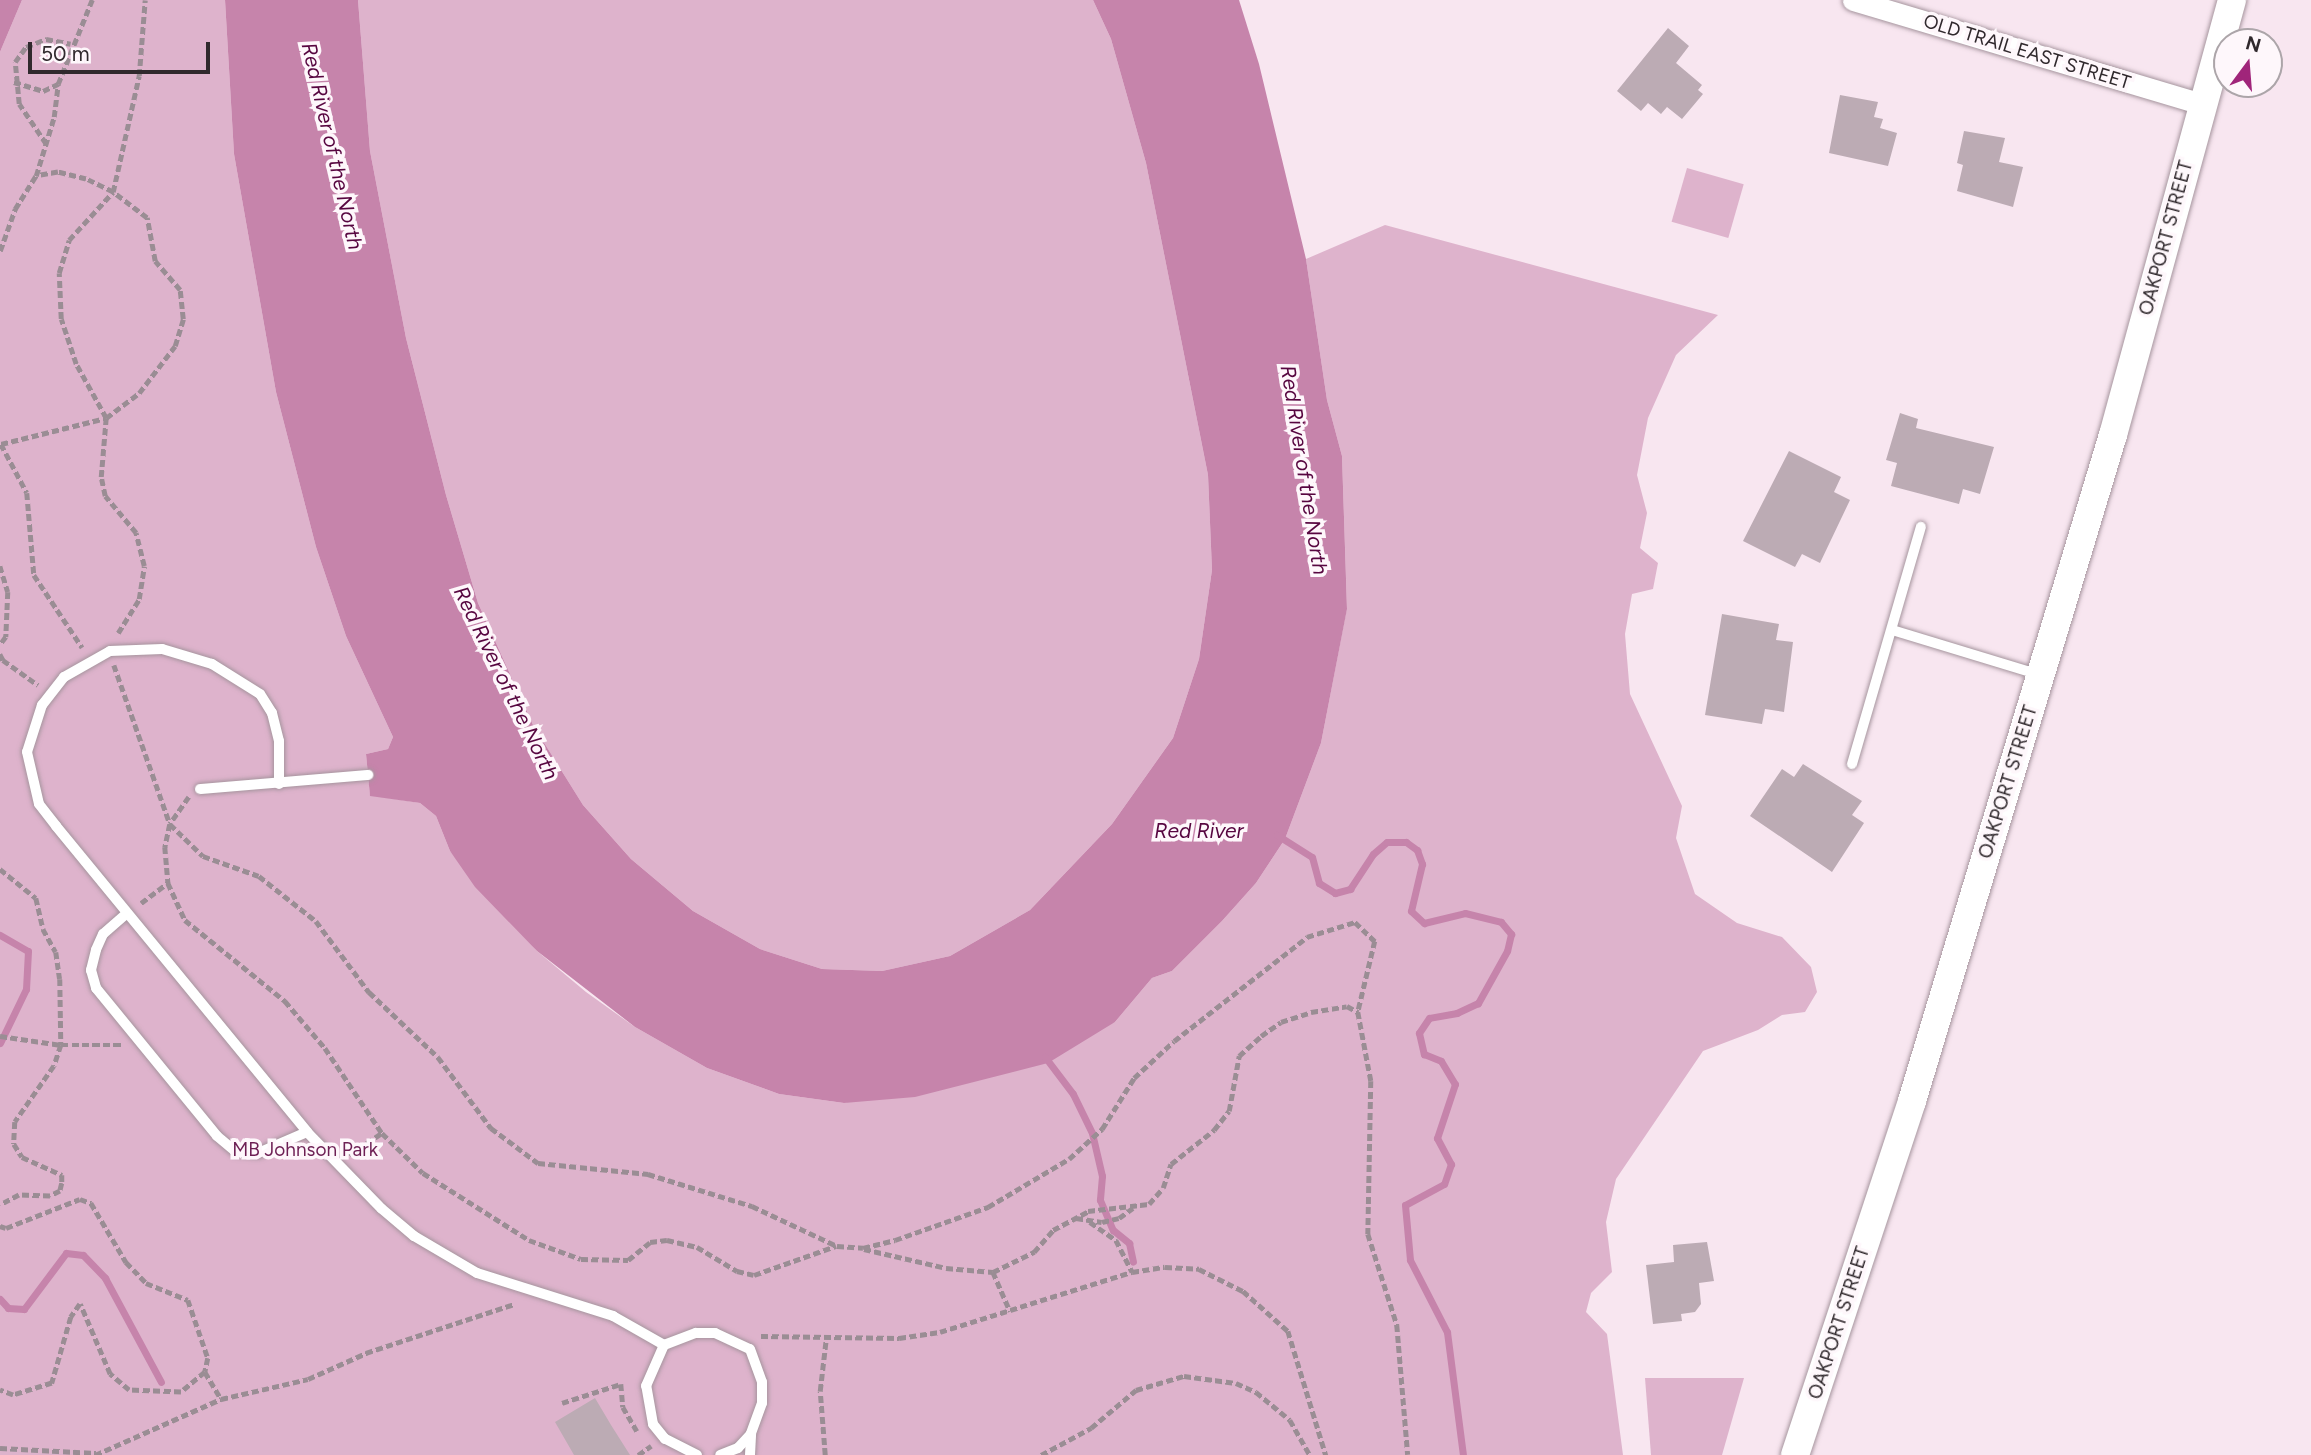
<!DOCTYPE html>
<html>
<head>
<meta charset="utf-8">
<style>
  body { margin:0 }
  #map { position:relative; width:2311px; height:1455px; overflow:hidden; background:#f8e6f0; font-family:Figtree,sans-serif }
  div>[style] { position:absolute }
  .green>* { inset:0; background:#deb3cc; transform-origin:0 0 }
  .water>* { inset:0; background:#c684ab }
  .stream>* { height:7px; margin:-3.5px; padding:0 3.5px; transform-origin:3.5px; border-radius:3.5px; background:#c684ab }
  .building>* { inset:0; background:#bcabb4 }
  .path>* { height:4.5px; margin-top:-2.25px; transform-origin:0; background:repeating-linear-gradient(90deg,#9a8d94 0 7px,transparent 0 10.5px) }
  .roads { filter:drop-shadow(0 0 2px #a6959e) drop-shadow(0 0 2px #a6959e) }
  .service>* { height:10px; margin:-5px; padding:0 5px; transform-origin:5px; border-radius:5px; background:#fff }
  .minor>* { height:21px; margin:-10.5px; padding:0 10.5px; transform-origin:10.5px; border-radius:10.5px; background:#fff }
  .tertiary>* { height:28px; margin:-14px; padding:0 14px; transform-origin:14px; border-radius:14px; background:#fff }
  span { translate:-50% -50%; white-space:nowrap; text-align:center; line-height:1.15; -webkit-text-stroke:7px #fef7fb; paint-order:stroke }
  .street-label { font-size:19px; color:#30292d }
  .park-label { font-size:19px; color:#6d1f54 }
  .water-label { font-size:21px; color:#570640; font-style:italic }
  .north { position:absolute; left:2213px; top:28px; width:70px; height:70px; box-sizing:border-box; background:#fef7fb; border:2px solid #aca5a9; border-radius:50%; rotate:16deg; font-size:19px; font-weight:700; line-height:28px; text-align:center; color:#30292d }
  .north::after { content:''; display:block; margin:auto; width:24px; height:32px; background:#a0257a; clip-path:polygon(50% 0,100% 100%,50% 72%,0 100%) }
  .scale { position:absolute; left:28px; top:42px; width:182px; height:32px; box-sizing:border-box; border:4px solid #30292d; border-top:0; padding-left:9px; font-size:21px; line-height:24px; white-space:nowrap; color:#30292d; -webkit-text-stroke:5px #fef7fb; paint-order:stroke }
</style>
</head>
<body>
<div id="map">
  <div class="green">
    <div style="clip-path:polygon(22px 0,225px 0,234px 154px,276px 392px,316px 547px,346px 636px,393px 737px,388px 749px,366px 754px,370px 795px,420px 803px,436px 816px,450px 851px,537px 951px,586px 992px,635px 1027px,707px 1068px,779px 1094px,844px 1103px,1115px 1022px,1152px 978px,1172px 971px,1222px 921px,1256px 883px,1285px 839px,1321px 743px,1347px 608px,1342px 456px,1327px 400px,1306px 259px,1385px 225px,1718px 315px,1676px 355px,1648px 418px,1637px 475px,1647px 513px,1640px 548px,1658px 563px,1653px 589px,1632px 594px,1625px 634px,1630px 694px,1682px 806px,1676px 838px,1695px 894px,1737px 923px,1782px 937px,1811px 967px,1817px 992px,1805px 1012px,1782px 1015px,1758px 1030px,1703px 1051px,1616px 1179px,1606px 1222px,1612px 1272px,1591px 1293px,1586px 1312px,1607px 1334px,1623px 1455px,0 1455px,0 52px)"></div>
    <div style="clip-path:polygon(358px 0,1093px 0,1111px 39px,1146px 163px,1208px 475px,1212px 570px,1199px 659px,1173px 738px,1112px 824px,1030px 910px,950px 956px,882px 971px,822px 969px,760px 949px,693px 911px,631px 859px,583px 805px,533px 725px,478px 603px,446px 495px,406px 338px,370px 151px)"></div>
    <div style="left:1687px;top:168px;width:59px;height:56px;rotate:16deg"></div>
    <div style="clip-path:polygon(1645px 1378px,1744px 1378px,1722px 1455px,1651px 1455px)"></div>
  </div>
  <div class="water">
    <div style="clip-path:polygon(0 0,22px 0,0 52px)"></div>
    <div style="clip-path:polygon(225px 0,358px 0,370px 151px,406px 338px,446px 495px,478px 603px,533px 725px,583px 805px,631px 859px,693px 911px,760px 949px,822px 969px,882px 971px,950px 956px,1030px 910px,1112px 824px,1173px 738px,1199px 659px,1212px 570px,1208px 475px,1146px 163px,1111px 39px,1093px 0,1239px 0,1259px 64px,1306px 259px,1327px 400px,1342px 456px,1347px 609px,1321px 743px,1285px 839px,1256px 883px,1222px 921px,1172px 971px,1152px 978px,1115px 1022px,1048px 1063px,915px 1097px,844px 1103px,779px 1094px,707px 1068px,635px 1027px,537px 951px,475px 887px,450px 851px,436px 816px,420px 803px,370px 796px,366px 754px,388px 749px,393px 737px,346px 636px,316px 547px,276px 392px,234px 154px)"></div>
  </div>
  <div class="stream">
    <div style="left:1277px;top:835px;width:41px;rotate:32.2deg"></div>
    <div style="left:1312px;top:857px;width:27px;rotate:75deg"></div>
    <div style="left:1319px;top:883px;width:19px;rotate:32deg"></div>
    <div style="left:1335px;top:893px;width:16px;rotate:-15deg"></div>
    <div style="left:1350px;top:889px;width:42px;rotate:-56.7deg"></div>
    <div style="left:1373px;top:854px;width:18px;rotate:-41deg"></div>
    <div style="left:1387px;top:842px;width:19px"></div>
    <div style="left:1406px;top:842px;width:14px;rotate:36deg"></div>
    <div style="left:1417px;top:850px;width:15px;rotate:70deg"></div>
    <div style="left:1422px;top:864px;width:48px;rotate:103.2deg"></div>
    <div style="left:1411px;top:911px;width:18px;rotate:43deg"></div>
    <div style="left:1424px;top:923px;width:42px;rotate:-13.7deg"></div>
    <div style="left:1465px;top:913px;width:37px;rotate:14deg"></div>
    <div style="left:1501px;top:922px;width:16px;rotate:50deg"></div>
    <div style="left:1511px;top:934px;width:17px;rotate:103deg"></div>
    <div style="left:1507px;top:951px;width:60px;rotate:119.1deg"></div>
    <div style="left:1478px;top:1003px;width:23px;rotate:155deg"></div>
    <div style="left:1457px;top:1013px;width:28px;rotate:170deg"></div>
    <div style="left:1429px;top:1018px;width:18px;rotate:124deg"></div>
    <div style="left:1419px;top:1033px;width:22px;rotate:77deg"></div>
    <div style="left:1424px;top:1054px;width:18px;rotate:22deg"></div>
    <div style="left:1441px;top:1061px;width:27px;rotate:59deg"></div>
    <div style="left:1455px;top:1084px;width:57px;rotate:108.4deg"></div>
    <div style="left:1437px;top:1138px;width:30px;rotate:62deg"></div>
    <div style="left:1451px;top:1164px;width:21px;rotate:109deg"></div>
    <div style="left:1444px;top:1184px;width:44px;rotate:151.7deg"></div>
    <div style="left:1405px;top:1205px;width:55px;rotate:84.8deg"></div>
    <div style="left:1410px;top:1260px;width:81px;rotate:62.8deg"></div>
    <div style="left:1447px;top:1332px;width:124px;rotate:82.6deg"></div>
    <div style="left:0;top:935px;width:32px;rotate:30deg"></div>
    <div style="left:28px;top:951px;width:38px;rotate:93deg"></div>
    <div style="left:26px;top:989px;width:60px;rotate:115.7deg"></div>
    <div style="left:1045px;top:1057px;width:46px;rotate:52.9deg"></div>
    <div style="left:1073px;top:1094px;width:43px;rotate:64deg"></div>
    <div style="left:1092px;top:1133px;width:44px;rotate:76.9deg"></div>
    <div style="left:1102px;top:1176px;width:24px;rotate:95deg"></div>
    <div style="left:1100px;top:1200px;width:33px;rotate:67deg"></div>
    <div style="left:1113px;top:1230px;width:21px;rotate:39deg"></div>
    <div style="left:1129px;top:1243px;width:19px;rotate:78deg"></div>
    <div style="left:0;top:1299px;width:12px;rotate:48deg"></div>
    <div style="left:8px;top:1308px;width:16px;rotate:4deg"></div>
    <div style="left:24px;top:1309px;width:70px;rotate:-53.1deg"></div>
    <div style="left:66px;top:1253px;width:17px;rotate:7deg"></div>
    <div style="left:83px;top:1255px;width:32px;rotate:46deg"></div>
    <div style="left:105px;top:1278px;width:118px;rotate:61.7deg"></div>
  </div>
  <div class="building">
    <div style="clip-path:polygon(1668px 28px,1689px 46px,1676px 63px,1702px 85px,1698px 90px,1703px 94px,1682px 119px,1667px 107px,1661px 114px,1648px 103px,1641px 111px,1617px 91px)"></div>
    <div style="clip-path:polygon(1840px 95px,1878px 102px,1874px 117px,1883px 119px,1880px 128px,1897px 133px,1888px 166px,1829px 153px)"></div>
    <div style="clip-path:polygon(1964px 131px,2005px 138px,1999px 162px,2023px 167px,2013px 207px,1957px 191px,1963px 165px,1957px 163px)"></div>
    <div style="clip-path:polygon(1900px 413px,1918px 419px,1916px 428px,1994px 447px,1980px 494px,1963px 489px,1959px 504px,1891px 486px,1897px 463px,1886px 460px)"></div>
    <div style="clip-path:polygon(1789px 451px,1841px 477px,1834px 492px,1850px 500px,1820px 563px,1802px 554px,1795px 567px,1743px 541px)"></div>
    <div style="clip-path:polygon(1722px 614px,1779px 624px,1776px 640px,1793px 642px,1784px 712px,1765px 709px,1762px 724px,1705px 715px)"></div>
    <div style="clip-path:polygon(1803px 764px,1862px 801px,1852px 815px,1864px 823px,1832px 872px,1750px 816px,1782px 769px,1794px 777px)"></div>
    <div style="clip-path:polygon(1707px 1242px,1714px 1281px,1699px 1283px,1701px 1304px,1695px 1312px,1681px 1314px,1682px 1321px,1653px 1324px,1646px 1265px,1674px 1262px,1673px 1245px)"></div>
    <div style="clip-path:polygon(595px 1398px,611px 1425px,630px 1455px,574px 1455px,555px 1422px)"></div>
  </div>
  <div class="path">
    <div style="left:14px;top:82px;width:30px;rotate:17deg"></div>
    <div style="left:43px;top:91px;width:17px;rotate:-25deg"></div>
    <div style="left:46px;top:144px;width:48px;rotate:-124deg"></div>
    <div style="left:19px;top:104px;width:42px;rotate:-95.4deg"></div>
    <div style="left:15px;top:62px;width:19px;rotate:-54deg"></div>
    <div style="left:26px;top:47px;width:22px;rotate:-22deg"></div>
    <div style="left:46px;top:39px;width:25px;rotate:11deg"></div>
    <div style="left:0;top:251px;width:45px;rotate:-70.3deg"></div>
    <div style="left:15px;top:209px;width:39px;rotate:-58deg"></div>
    <div style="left:36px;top:176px;width:62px;rotate:-73deg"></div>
    <div style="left:54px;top:117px;width:33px;rotate:-83deg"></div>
    <div style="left:58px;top:84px;width:91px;rotate:-68deg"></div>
    <div style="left:1px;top:444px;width:108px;rotate:-13.9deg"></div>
    <div style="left:106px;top:418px;width:41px;rotate:-37.1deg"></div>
    <div style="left:139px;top:393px;width:59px;rotate:-52.5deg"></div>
    <div style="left:175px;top:346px;width:28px;rotate:-73deg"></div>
    <div style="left:183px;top:319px;width:29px;rotate:-96deg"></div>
    <div style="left:180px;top:290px;width:38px;rotate:-131deg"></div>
    <div style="left:155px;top:261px;width:44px;rotate:-100.5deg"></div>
    <div style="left:147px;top:218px;width:43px;rotate:-142.6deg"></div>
    <div style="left:113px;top:192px;width:30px;rotate:-154deg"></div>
    <div style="left:86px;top:179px;width:29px;rotate:-166deg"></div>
    <div style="left:58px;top:172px;width:22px;rotate:170deg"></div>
    <div style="left:1px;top:444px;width:55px;rotate:62deg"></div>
    <div style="left:27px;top:493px;width:82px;rotate:85.1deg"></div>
    <div style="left:34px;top:575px;width:87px;rotate:56.3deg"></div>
    <div style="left:0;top:566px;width:27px;rotate:73deg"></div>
    <div style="left:8px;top:592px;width:45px;rotate:92.5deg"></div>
    <div style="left:6px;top:637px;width:10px;rotate:127deg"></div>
    <div style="left:118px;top:633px;width:40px;rotate:-58deg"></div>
    <div style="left:139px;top:599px;width:33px;rotate:-81deg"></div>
    <div style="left:144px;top:566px;width:34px;rotate:-104deg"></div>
    <div style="left:136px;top:533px;width:48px;rotate:-130deg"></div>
    <div style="left:105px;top:496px;width:19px;rotate:-102deg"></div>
    <div style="left:101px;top:477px;width:59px;rotate:-85.2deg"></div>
    <div style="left:106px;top:418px;width:62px;rotate:-119.1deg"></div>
    <div style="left:76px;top:364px;width:47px;rotate:-108.4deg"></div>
    <div style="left:61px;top:319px;width:46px;rotate:-92.5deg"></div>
    <div style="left:59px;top:273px;width:34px;rotate:-73deg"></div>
    <div style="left:69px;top:240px;width:65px;rotate:-47.5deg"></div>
    <div style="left:113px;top:192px;width:119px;rotate:-77.4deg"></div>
    <div style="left:139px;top:76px;width:76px;rotate:-85.5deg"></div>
    <div style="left:0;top:654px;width:7px;rotate:63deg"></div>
    <div style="left:3px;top:660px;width:43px;rotate:35.5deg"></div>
    <div style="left:114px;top:665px;width:169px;rotate:70.6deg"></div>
    <div style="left:170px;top:824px;width:46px;rotate:44.1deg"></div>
    <div style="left:203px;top:856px;width:59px;rotate:19.7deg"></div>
    <div style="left:259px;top:876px;width:73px;rotate:38.3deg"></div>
    <div style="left:316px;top:921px;width:89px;rotate:53.3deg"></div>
    <div style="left:369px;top:992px;width:95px;rotate:43.3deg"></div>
    <div style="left:438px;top:1057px;width:89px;rotate:53.3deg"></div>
    <div style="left:491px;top:1128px;width:59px;rotate:36.7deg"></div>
    <div style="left:538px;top:1163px;width:111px;rotate:5.7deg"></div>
    <div style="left:648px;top:1174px;width:109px;rotate:17.1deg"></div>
    <div style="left:752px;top:1206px;width:94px;rotate:25.2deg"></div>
    <div style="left:837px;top:1246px;width:26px;rotate:4deg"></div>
    <div style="left:863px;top:1248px;width:33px;rotate:-14deg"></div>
    <div style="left:895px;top:1240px;width:99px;rotate:-19.5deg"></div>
    <div style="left:988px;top:1207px;width:94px;rotate:-30.7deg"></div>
    <div style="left:1069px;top:1159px;width:45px;rotate:-42.3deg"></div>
    <div style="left:1102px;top:1129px;width:60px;rotate:-57.9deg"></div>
    <div style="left:1134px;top:1078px;width:54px;rotate:-42.8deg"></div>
    <div style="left:1174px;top:1041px;width:169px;rotate:-38deg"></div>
    <div style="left:1307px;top:937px;width:50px;rotate:-17.4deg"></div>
    <div style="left:1355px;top:922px;width:28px;rotate:44deg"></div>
    <div style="left:1375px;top:941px;width:73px;rotate:103.5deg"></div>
    <div style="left:1358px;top:1012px;width:70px;rotate:79.3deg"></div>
    <div style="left:1371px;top:1081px;width:153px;rotate:91.1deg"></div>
    <div style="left:1368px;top:1234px;width:96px;rotate:72.3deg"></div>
    <div style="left:1397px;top:1325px;width:130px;rotate:85.2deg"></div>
    <div style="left:189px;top:797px;width:33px;rotate:125deg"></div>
    <div style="left:170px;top:824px;width:24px;rotate:102deg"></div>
    <div style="left:165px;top:847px;width:36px;rotate:85deg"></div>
    <div style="left:168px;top:883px;width:41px;rotate:65.3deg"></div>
    <div style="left:185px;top:920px;width:129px;rotate:39deg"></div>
    <div style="left:285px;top:1001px;width:62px;rotate:49.6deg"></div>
    <div style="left:325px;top:1048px;width:102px;rotate:56.2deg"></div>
    <div style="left:382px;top:1133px;width:57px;rotate:44.3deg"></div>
    <div style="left:423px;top:1173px;width:125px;rotate:32.3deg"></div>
    <div style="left:529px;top:1240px;width:55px;rotate:20.1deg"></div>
    <div style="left:581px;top:1259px;width:47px;rotate:1.2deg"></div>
    <div style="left:628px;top:1260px;width:28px;rotate:-39deg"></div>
    <div style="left:650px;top:1242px;width:17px;rotate:-7deg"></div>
    <div style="left:667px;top:1240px;width:31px;rotate:13deg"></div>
    <div style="left:697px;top:1247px;width:47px;rotate:31deg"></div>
    <div style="left:737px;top:1271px;width:17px;rotate:13deg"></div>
    <div style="left:754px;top:1275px;width:87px;rotate:-19.5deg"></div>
    <div style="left:0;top:869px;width:46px;rotate:38.9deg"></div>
    <div style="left:36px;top:898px;width:32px;rotate:77deg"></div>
    <div style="left:43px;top:929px;width:26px;rotate:61deg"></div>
    <div style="left:56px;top:952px;width:27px;rotate:82deg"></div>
    <div style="left:60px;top:979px;width:66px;rotate:89.1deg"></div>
    <div style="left:61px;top:1045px;width:22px;rotate:108deg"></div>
    <div style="left:54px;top:1066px;width:68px;rotate:124.9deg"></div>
    <div style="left:15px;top:1122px;width:22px;rotate:93deg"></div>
    <div style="left:14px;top:1144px;width:15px;rotate:58deg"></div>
    <div style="left:22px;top:1157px;width:44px;rotate:24.2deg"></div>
    <div style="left:62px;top:1175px;width:8px;rotate:90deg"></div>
    <div style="left:62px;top:1183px;width:8px;rotate:104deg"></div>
    <div style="left:60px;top:1191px;width:11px;rotate:153deg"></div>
    <div style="left:50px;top:1196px;width:31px;rotate:-178deg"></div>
    <div style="left:19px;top:1195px;width:21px;rotate:152deg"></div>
    <div style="left:141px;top:903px;width:34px;rotate:-37deg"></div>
    <div style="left:0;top:1036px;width:62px;rotate:8.4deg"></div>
    <div style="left:61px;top:1045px;width:60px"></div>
    <div style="left:349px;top:1155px;width:40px;rotate:-34deg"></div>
    <div style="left:1076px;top:1218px;width:26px;rotate:9deg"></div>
    <div style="left:1102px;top:1222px;width:17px;rotate:-13deg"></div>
    <div style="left:1119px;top:1218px;width:17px;rotate:-36deg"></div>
    <div style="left:1090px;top:1222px;width:32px;rotate:35deg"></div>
    <div style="left:1116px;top:1240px;width:36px;rotate:63deg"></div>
    <div style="left:0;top:1226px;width:6px;rotate:18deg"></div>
    <div style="left:6px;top:1228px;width:79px;rotate:-21.4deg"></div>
    <div style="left:80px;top:1199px;width:12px;rotate:20deg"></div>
    <div style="left:91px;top:1203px;width:69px;rotate:59.3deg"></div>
    <div style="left:126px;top:1262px;width:29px;rotate:46deg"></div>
    <div style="left:146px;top:1283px;width:45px;rotate:22deg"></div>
    <div style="left:188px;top:1300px;width:61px;rotate:71deg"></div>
    <div style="left:208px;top:1358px;width:14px;rotate:102deg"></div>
    <div style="left:205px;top:1372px;width:31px;rotate:140deg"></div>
    <div style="left:181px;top:1392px;width:52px;rotate:-177.8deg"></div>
    <div style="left:129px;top:1390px;width:25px;rotate:-140deg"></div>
    <div style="left:110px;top:1374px;width:76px;rotate:-113.2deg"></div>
    <div style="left:80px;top:1304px;width:16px;rotate:125deg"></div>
    <div style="left:71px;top:1317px;width:69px;rotate:106.1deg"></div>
    <div style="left:52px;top:1383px;width:41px;rotate:162.9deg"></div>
    <div style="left:13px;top:1395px;width:14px;rotate:-159deg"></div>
    <div style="left:864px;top:1249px;width:84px;rotate:13deg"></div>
    <div style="left:946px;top:1268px;width:47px;rotate:4.9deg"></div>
    <div style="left:993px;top:1272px;width:46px;rotate:-26deg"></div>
    <div style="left:1034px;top:1252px;width:29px;rotate:-49deg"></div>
    <div style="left:1053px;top:1230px;width:40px;rotate:-28deg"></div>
    <div style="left:1088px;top:1211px;width:61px;rotate:-6.5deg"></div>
    <div style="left:1149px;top:1204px;width:21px;rotate:-49deg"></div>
    <div style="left:1163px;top:1188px;width:25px;rotate:-72deg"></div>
    <div style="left:1171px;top:1164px;width:55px;rotate:-38.3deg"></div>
    <div style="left:1214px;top:1130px;width:24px;rotate:-52deg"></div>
    <div style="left:1229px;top:1111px;width:56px;rotate:-79.7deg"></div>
    <div style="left:1239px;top:1056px;width:30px;rotate:-42deg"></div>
    <div style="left:1261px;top:1036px;width:24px;rotate:-35deg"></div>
    <div style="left:1281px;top:1022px;width:32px;rotate:-18deg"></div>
    <div style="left:1311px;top:1012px;width:36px;rotate:-9deg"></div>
    <div style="left:1347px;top:1006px;width:13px;rotate:29deg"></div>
    <div style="left:993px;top:1272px;width:43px;rotate:66.4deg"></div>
    <div style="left:761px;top:1336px;width:138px;rotate:0.8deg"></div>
    <div style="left:899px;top:1338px;width:41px;rotate:-8.3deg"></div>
    <div style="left:940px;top:1332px;width:201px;rotate:-17.4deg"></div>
    <div style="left:1132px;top:1272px;width:33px;rotate:-9deg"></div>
    <div style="left:1165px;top:1267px;width:34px;rotate:3deg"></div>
    <div style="left:1199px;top:1269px;width:49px;rotate:26.6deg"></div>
    <div style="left:1243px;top:1291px;width:60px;rotate:41.6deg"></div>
    <div style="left:1288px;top:1331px;width:130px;rotate:73deg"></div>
    <div style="left:205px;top:1372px;width:31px;rotate:59deg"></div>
    <div style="left:562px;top:1403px;width:62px;rotate:-17.9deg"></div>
    <div style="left:621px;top:1384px;width:23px;rotate:85deg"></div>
    <div style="left:623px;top:1407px;width:28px;rotate:60deg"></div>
    <div style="left:0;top:1448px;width:96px;rotate:3deg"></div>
    <div style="left:95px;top:1455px;width:138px;rotate:-24deg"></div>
    <div style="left:221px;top:1399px;width:89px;rotate:-12.9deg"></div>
    <div style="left:308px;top:1379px;width:64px;rotate:-24.1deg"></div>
    <div style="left:366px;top:1353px;width:156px;rotate:-18.3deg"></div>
    <div style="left:638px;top:1455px;width:16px;rotate:-35deg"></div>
    <div style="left:825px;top:1455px;width:64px;rotate:-94.5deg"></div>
    <div style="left:820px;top:1391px;width:52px;rotate:-83.4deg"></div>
    <div style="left:1041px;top:1455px;width:57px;rotate:-28.4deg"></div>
    <div style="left:1091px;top:1428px;width:59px;rotate:-40.2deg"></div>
    <div style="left:1136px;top:1390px;width:50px;rotate:-16.3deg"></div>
    <div style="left:1184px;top:1376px;width:52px;rotate:7.7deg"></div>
    <div style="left:1236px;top:1383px;width:22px;rotate:24deg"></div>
    <div style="left:1256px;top:1392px;width:44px;rotate:39.5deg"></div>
    <div style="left:1290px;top:1420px;width:40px;rotate:60.3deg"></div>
  </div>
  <div class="roads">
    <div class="service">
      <div style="left:1892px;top:630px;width:155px;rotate:16.9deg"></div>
      <div style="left:1852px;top:764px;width:247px;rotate:-73.8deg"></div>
      <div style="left:279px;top:784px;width:43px;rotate:-90deg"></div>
      <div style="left:279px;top:741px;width:29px;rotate:-104deg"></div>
      <div style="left:272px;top:713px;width:22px;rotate:-122deg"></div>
      <div style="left:260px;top:694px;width:57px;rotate:-148deg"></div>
      <div style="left:212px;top:664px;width:52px;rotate:-163.3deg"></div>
      <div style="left:162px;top:649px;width:52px;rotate:177.8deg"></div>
      <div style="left:110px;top:651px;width:53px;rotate:150.5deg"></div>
      <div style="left:64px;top:677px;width:36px;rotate:128deg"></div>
      <div style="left:42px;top:705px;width:49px;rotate:107.7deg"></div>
      <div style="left:27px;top:752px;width:53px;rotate:77deg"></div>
      <div style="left:39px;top:804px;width:28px;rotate:52deg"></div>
      <div style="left:56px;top:826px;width:396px;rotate:50.6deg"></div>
      <div style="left:307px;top:1132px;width:107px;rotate:45.8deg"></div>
      <div style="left:382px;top:1209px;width:42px;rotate:40.2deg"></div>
      <div style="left:414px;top:1236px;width:73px;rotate:30.4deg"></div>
      <div style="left:477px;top:1273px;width:143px;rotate:17.5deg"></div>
      <div style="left:613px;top:1316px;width:59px;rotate:29.6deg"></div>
      <div style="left:200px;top:789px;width:169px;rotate:-4.8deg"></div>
      <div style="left:126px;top:914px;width:30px;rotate:139deg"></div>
      <div style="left:103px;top:934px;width:17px;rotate:114deg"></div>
      <div style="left:96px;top:950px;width:21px;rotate:104deg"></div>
      <div style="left:91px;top:970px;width:19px;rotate:74deg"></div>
      <div style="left:96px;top:988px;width:191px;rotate:50.7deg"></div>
      <div style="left:217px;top:1136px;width:23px;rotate:40deg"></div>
      <div style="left:235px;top:1151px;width:23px;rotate:5deg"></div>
      <div style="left:258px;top:1153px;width:53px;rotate:-23.2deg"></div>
      <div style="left:697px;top:1455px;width:36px;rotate:-153deg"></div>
      <div style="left:665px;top:1439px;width:19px;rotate:-129deg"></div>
      <div style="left:653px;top:1424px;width:39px;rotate:-100deg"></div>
      <div style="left:646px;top:1386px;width:45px;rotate:-66.3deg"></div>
      <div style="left:664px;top:1345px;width:34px;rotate:-21deg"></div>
      <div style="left:696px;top:1333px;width:19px"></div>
      <div style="left:715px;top:1333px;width:38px;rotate:25deg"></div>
      <div style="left:750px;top:1349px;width:35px;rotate:70deg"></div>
      <div style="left:762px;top:1382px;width:21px;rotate:90deg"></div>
      <div style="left:762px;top:1403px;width:33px;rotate:110deg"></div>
      <div style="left:751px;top:1434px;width:19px;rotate:133deg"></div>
      <div style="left:738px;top:1448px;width:19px;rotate:159deg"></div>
      <div style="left:750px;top:1455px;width:21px;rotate:-87deg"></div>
    </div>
    <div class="minor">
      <div style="left:1853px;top:0;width:364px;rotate:16.6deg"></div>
    </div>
    <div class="tertiary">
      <div style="left:1795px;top:1455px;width:373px;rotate:-71.7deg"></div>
      <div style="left:1912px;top:1101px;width:696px;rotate:-73.21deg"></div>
      <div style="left:2113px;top:435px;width:451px;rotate:-74.7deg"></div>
    </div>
  </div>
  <div class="street-label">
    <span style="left:2027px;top:52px;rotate:17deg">OLD TRAIL EAST STREET</span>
    <span style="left:2166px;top:238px;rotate:-75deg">OAKPORT STREET</span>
    <span style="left:2008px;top:782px;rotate:-73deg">OAKPORT STREET</span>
    <span style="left:1839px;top:1323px;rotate:-72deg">OAKPORT STREET</span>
  </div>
  <div class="park-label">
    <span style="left:305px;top:1150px">MB Johnson Park</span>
  </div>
  <div class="water-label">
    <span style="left:332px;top:146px;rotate:77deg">Red River of the North</span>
    <span style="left:1304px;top:470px;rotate:81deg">Red River of the North</span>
    <span style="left:506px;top:683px;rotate:64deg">Red River of the North</span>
    <span style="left:1199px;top:831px">Red River</span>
  </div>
  <div class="north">N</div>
  <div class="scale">50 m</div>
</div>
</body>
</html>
